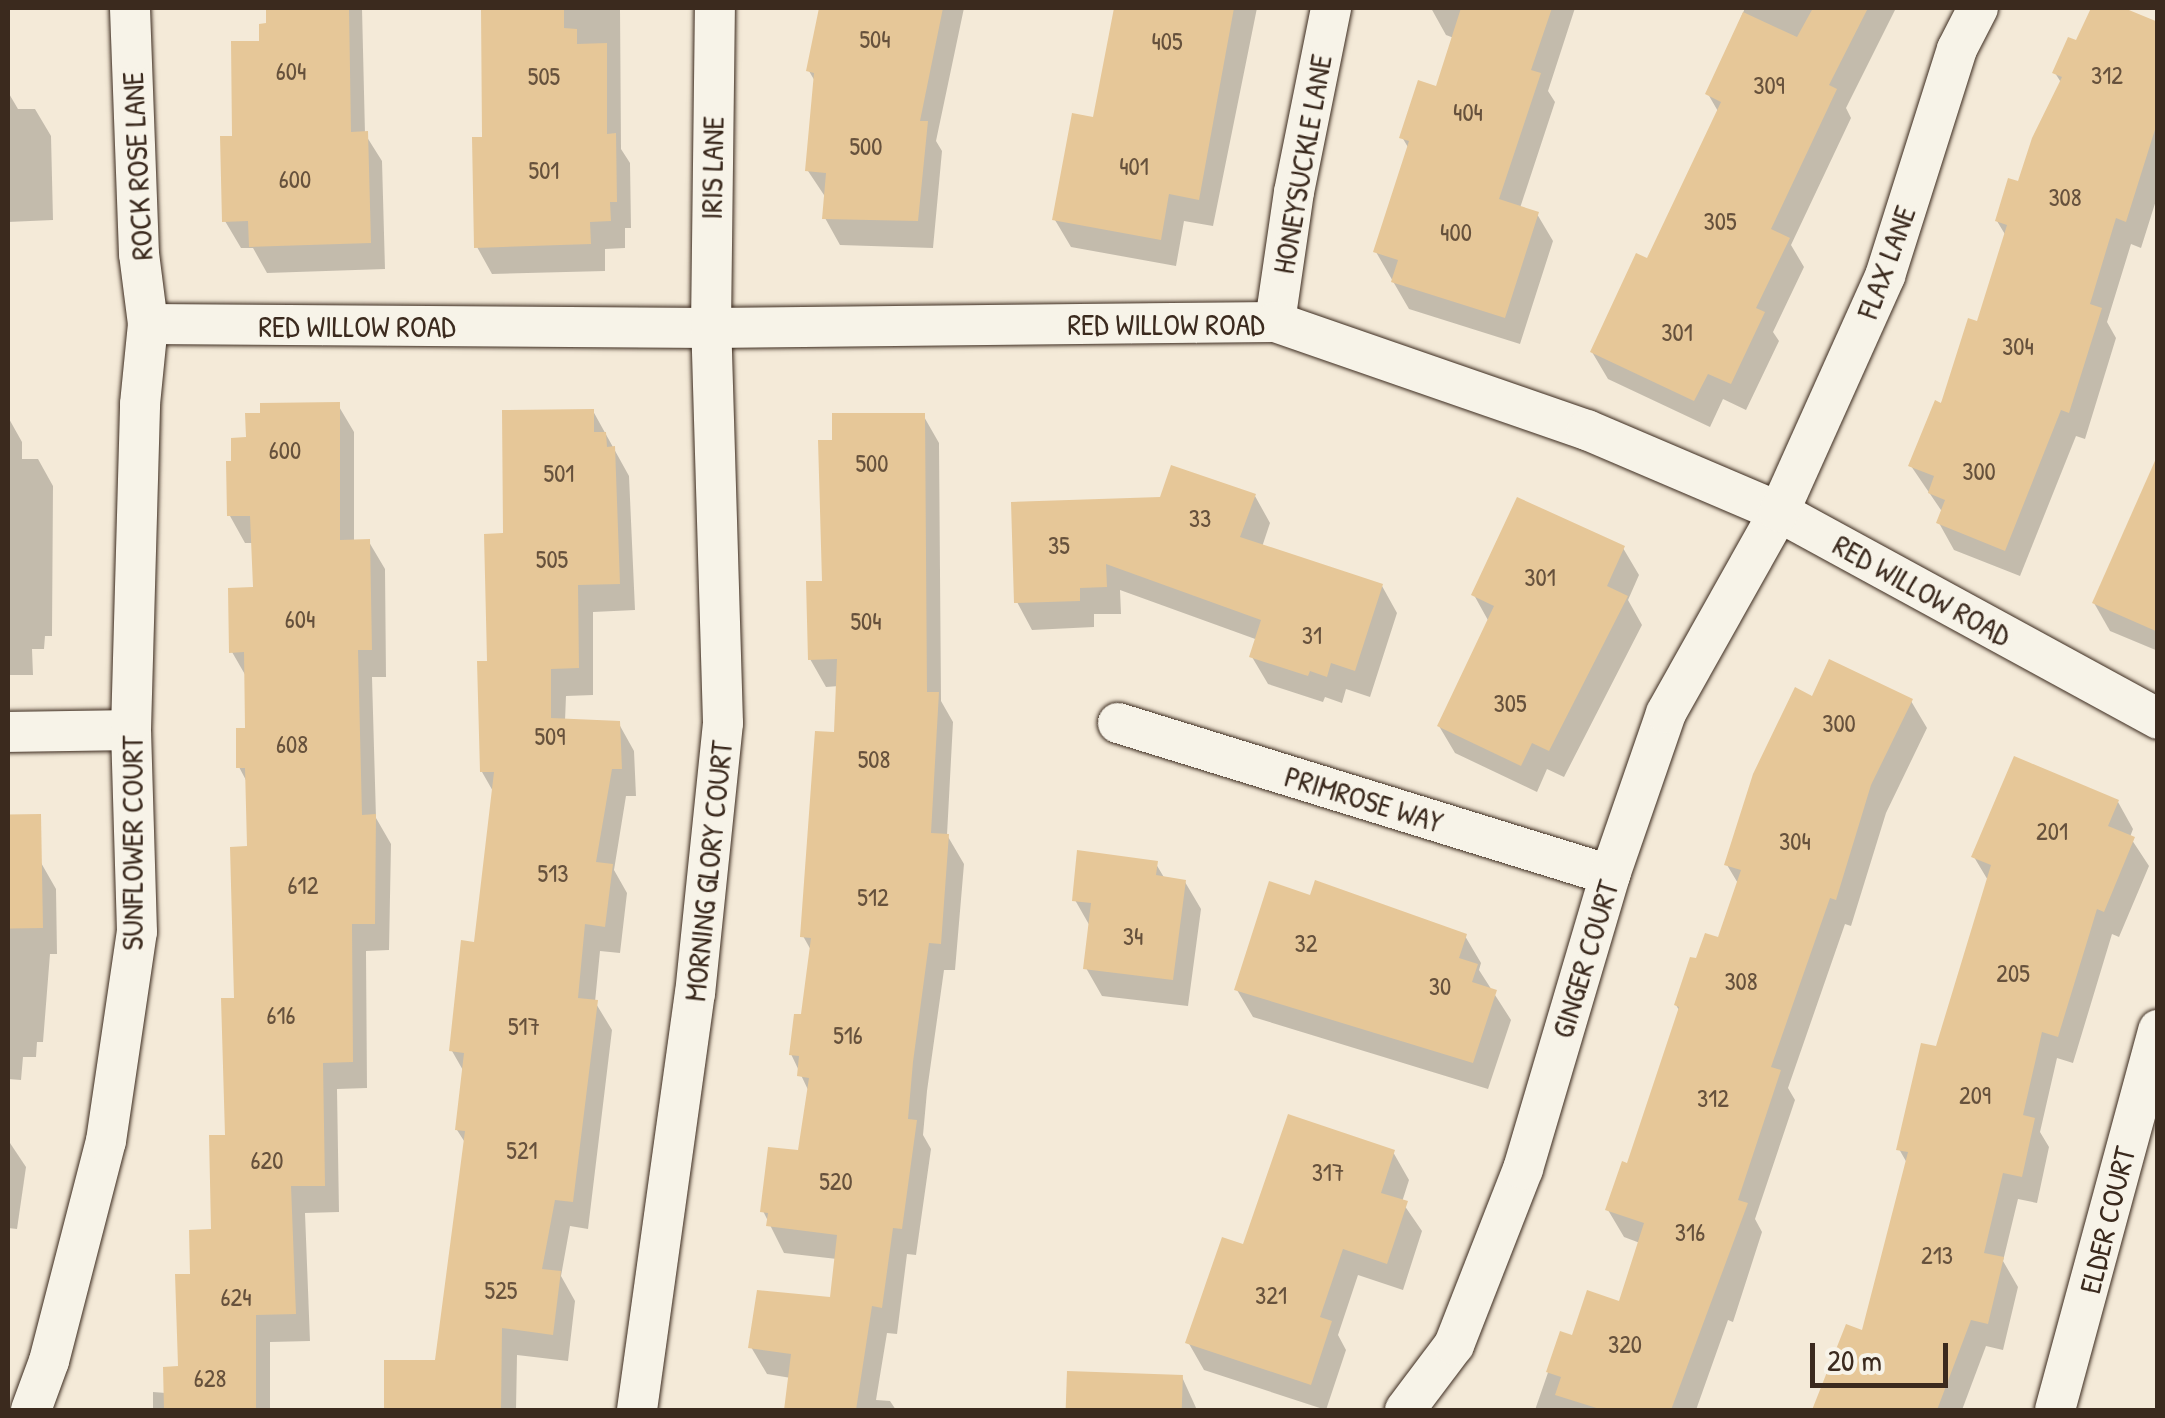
<!DOCTYPE html>
<html>
<head>
<meta charset="utf-8">
<style>
  body { margin:0 }
  #map { position:relative; width:2165px; height:1418px; overflow:hidden; background:#f4ead8; font-family:"Patrick Hand",sans-serif }
  div>[style] { position:absolute }
  .shadow>* { inset:0; background:#0003 }
  .building>* { inset:0; background:#e6c798; transform-origin:0 0 }
  .roads { filter:drop-shadow(0 0 2px #3b2a1e) drop-shadow(0 0 2px #3b2a1e) }
  .street>* { height:40px; margin:-20px; padding:0 20px; transform-origin:20px; border-radius:20px; background:#f7f3e8 }
  span { translate:-50% -50%; white-space:nowrap; text-align:center; line-height:1.15; -webkit-text-stroke:8px #f7f3e8; paint-order:stroke }
  .number-label { font-size:25px; color:#66513c }
  .number-label span { -webkit-text-stroke-width:0 }
  .street-label { font-size:30px; color:#3b2a1e }
  .frame { position:absolute; inset:0; border:10px solid #3b2a1e; pointer-events:none }
  .scale { position:absolute; left:1810px; top:1343px; width:138px; height:45px; box-sizing:border-box; border:5px solid #3b2a1e; border-top:0; padding-left:12px; font-size:30px; line-height:35px; white-space:nowrap; color:#3b2a1e; -webkit-text-stroke:8px #f7f3e8; paint-order:stroke }
</style>
</head>
<body>
<div id="map">
  <div class="shadow">
    <div style="clip-path:polygon(268px 8px,362px 8px,365px 134px,382px 161px,385px 269px,267px 273px,253px 248px,241px 248px,225px 221px,235px 138px,268px 26px)"></div>
    <div style="clip-path:polygon(483px 8px,620px 8px,621px 149px,630px 163px,631px 228px,625px 228px,625px 248px,605px 249px,605px 271px,492px 274px,477px 247px,485px 140px)"></div>
    <div style="clip-path:polygon(822px 8px,964px 8px,936px 141px,942px 151px,933px 248px,840px 245px,825px 218px,826px 198px,808px 171px,816px 83px,809px 71px)"></div>
    <div style="clip-path:polygon(1119px 8px,1257px 8px,1213px 226px,1184px 221px,1176px 266px,1071px 247px,1055px 220px,1095px 120px)"></div>
    <div style="clip-path:polygon(1431px 8px,1575px 8px,1548px 91px,1555px 102px,1520px 208px,1537px 214px,1553px 241px,1520px 344px,1409px 309px,1376px 252px,1409px 149px,1402px 137px,1437px 89px,1454px 38px,1446px 35px)"></div>
    <div style="clip-path:polygon(1745px 8px,1896px 8px,1846px 108px,1851px 118px,1791px 245px,1804px 267px,1773px 332px,1779px 341px,1746px 410px,1723px 399px,1710px 427px,1608px 379px,1592px 352px,1648px 261px,1719px 113px,1708px 94px)"></div>
    <div style="clip-path:polygon(2094px 8px,2118px 8px,2158px 25px,2158px 194px,2141px 248px,2131px 244px,2107px 322px,2116px 338px,2085px 439px,2076px 436px,2020px 576px,1954px 550px,1939px 523px,1943px 513px,1911px 466px,1979px 324px,2006px 236px,1997px 221px,2020px 184px,2062px 84px,2055px 73px,2078px 44px)"></div>
    <div style="clip-path:polygon(8px 92px,18px 109px,35px 109px,51px 136px,53px 220px,8px 222px)"></div>
    <div style="clip-path:polygon(338px 405px,354px 432px,354px 542px,369px 542px,385px 569px,386px 677px,372px 677px,376px 818px,391px 844px,389px 950px,366px 951px,367px 1088px,337px 1089px,339px 1212px,305px 1213px,310px 1341px,270px 1342px,270px 1410px,146px 1410px,153px 1408px,153px 1392px,166px 1393px,181px 1369px,193px 1276px,214px 1231px,228px 1137px,250px 848px,248px 784px,239px 767px,247px 731px,247px 678px,232px 652px,255px 589px,254px 543px,245px 543px,230px 516px,234px 464px,248px 440px)"></div>
    <div style="clip-path:polygon(593px 411px,629px 476px,635px 610px,593px 612px,593px 695px,566px 696px,565px 721px,619px 724px,634px 751px,636px 796px,626px 796px,614px 870px,627px 893px,620px 953px,600px 951px,595px 1002px,612px 1030px,588px 1229px,570px 1226px,561px 1276px,575px 1301px,568px 1361px,517px 1355px,516px 1410px,385px 1410px,387px 1362px,438px 1362px,466px 1144px,457px 1130px,464px 1072px,452px 1051px,476px 944px,494px 793px,482px 772px,505px 536px)"></div>
    <div style="clip-path:polygon(923px 415px,939px 443px,941px 701px,953px 722px,947px 835px,964px 864px,955px 970px,944px 970px,927px 1091px,923px 1135px,931px 1149px,916px 1255px,907px 1254px,897px 1334px,887px 1333px,876px 1400px,890px 1401px,896px 1410px,786px 1410px,791px 1378px,767px 1374px,751px 1347px,832px 1300px,837px 1259px,784px 1253px,763px 1211px,800px 1153px,810px 1094px,791px 1054px,803px 1017px,812px 952px,803px 936px,837px 735px,839px 686px,826px 687px,810px 659px,824px 583px,834px 443px)"></div>
    <div style="clip-path:polygon(8px 417px,22px 442px,22px 459px,38px 459px,53px 486px,52px 636px,45px 636px,44px 649px,32px 649px,33px 675px,8px 675px)"></div>
    <div style="clip-path:polygon(1255px 496px,1270px 523px,1262px 547px,1382px 586px,1397px 613px,1370px 697px,1346px 689px,1342px 703px,1325px 697px,1323px 702px,1268px 684px,1252px 657px,1258px 640px,1120px 590px,1121px 614px,1094px 614px,1094px 627px,1032px 630px,1017px 602px)"></div>
    <div style="clip-path:polygon(2158px 515px,2158px 651px,2110px 631px,2094px 603px)"></div>
    <div style="clip-path:polygon(1623px 548px,1639px 575px,1628px 600px,1642px 625px,1564px 777px,1547px 769px,1537px 792px,1455px 753px,1439px 726px,1489px 622px,1474px 595px)"></div>
    <div style="clip-path:polygon(1813px 699px,1911px 701px,1927px 728px,1886px 813px,1851px 926px,1845px 924px,1788px 1088px,1795px 1100px,1755px 1219px,1762px 1232px,1733px 1322px,1728px 1320px,1696px 1410px,1535px 1410px,1561px 1335px,1573px 1338px,1621px 1304px,1640px 1243px,1624px 1237px,1608px 1210px,1629px 1166px,1680px 1012px,1676px 1005px,1698px 961px,1720px 941px,1739px 885px,1727px 865px)"></div>
    <div style="clip-path:polygon(2118px 802px,2133px 829px,2130px 837px,2149px 866px,2119px 937px,2112px 934px,2073px 1063px,2057px 1058px,2040px 1132px,2049px 1147px,2037px 1203px,2018px 1199px,2003px 1261px,2018px 1287px,2003px 1350px,1986px 1346px,1962px 1410px,1815px 1410px,1848px 1327px,1864px 1333px,1907px 1163px,1899px 1149px,1938px 1049px,1989px 882px,1974px 857px)"></div>
    <div style="clip-path:polygon(8px 836px,40px 861px,56px 889px,57px 954px,50px 954px,43px 1042px,37px 1042px,36px 1057px,23px 1057px,21px 1080px,8px 1079px)"></div>
    <div style="clip-path:polygon(1156px 864px,1165px 879px,1185px 882px,1201px 909px,1188px 1006px,1102px 996px,1086px 968px,1091px 928px,1075px 900px)"></div>
    <div style="clip-path:polygon(1312px 898px,1465px 936px,1481px 963px,1479px 970px,1511px 1020px,1488px 1089px,1253px 1017px,1237px 990px)"></div>
    <div style="clip-path:polygon(8px 1140px,26px 1167px,17px 1229px,8px 1228px)"></div>
    <div style="clip-path:polygon(1393px 1152px,1409px 1180px,1402px 1202px,1422px 1231px,1403px 1290px,1358px 1275px,1338px 1335px,1346px 1350px,1326px 1410px,1204px 1370px,1188px 1342px,1244px 1248px)"></div>
    <div style="clip-path:polygon(1069px 1374px,1182px 1377px,1197px 1410px,1068px 1410px)"></div>
  </div>
  <div class="building">
    <div style="clip-path:polygon(266px 8px,349px 8px,351px 132px,368px 131px,371px 243px,249px 247px,248px 221px,222px 222px,220px 136px,232px 136px,231px 41px,259px 41px,259px 24px,266px 23px)"></div>
    <div style="clip-path:polygon(481px 8px,564px 8px,564px 28px,577px 29px,577px 44px,607px 43px,607px 134px,616px 133px,617px 202px,610px 202px,611px 221px,590px 222px,591px 244px,474px 248px,472px 137px,482px 137px)"></div>
    <div style="clip-path:polygon(819px 8px,943px 8px,920px 121px,928px 121px,918px 221px,822px 219px,826px 173px,805px 171px,814px 73px,806px 71px)"></div>
    <div style="clip-path:polygon(1114px 8px,1234px 8px,1199px 200px,1169px 194px,1161px 240px,1052px 220px,1072px 113px,1093px 117px)"></div>
    <div style="clip-path:polygon(1461px 8px,1552px 8px,1531px 70px,1541px 73px,1499px 199px,1539px 212px,1505px 318px,1391px 282px,1398px 260px,1373px 252px,1409px 141px,1399px 138px,1418px 80px,1436px 86px)"></div>
    <div style="clip-path:polygon(1813px 8px,1868px 8px,1829px 85px,1837px 89px,1771px 229px,1790px 238px,1756px 308px,1765px 312px,1731px 384px,1708px 374px,1694px 401px,1590px 352px,1636px 253px,1647px 258px,1721px 102px,1705px 94px,1743px 12px,1797px 37px)"></div>
    <div style="clip-path:polygon(2091px 8px,2124px 8px,2158px 22px,2158px 120px,2126px 222px,2116px 218px,2090px 304px,2102px 308px,2069px 413px,2061px 410px,2005px 551px,1936px 523px,1945px 500px,1928px 493px,1934px 476px,1908px 466px,1935px 400px,1941px 403px,1968px 318px,1977px 321px,2007px 225px,1995px 221px,2008px 178px,2018px 181px,2032px 138px,2062px 77px,2052px 73px,2068px 37px,2076px 40px)"></div>
    <div style="clip-path:polygon(340px 402px,340px 540px,370px 539px,372px 650px,358px 650px,362px 815px,376px 814px,375px 924px,352px 924px,353px 1062px,323px 1063px,325px 1186px,291px 1186px,296px 1314px,256px 1315px,256px 1410px,164px 1410px,163px 1367px,178px 1366px,175px 1274px,190px 1274px,189px 1230px,211px 1229px,209px 1135px,225px 1135px,221px 998px,234px 998px,230px 847px,247px 846px,245px 768px,236px 768px,236px 728px,245px 728px,244px 652px,229px 653px,228px 588px,253px 587px,250px 516px,227px 516px,226px 461px,231px 461px,231px 438px,246px 437px,245px 413px,260px 413px,260px 403px)"></div>
    <div style="clip-path:polygon(594px 409px,594px 432px,606px 432px,607px 447px,615px 446px,620px 584px,578px 585px,579px 668px,551px 669px,551px 718px,620px 721px,622px 769px,612px 769px,596px 862px,613px 864px,605px 927px,585px 924px,578px 998px,598px 1000px,573px 1202px,555px 1200px,542px 1269px,561px 1271px,553px 1335px,502px 1328px,501px 1410px,384px 1410px,384px 1360px,435px 1360px,465px 1131px,455px 1130px,464px 1053px,449px 1051px,461px 940px,474px 942px,494px 772px,480px 772px,477px 661px,487px 661px,484px 534px,503px 533px,502px 410px)"></div>
    <div style="clip-path:polygon(832px 413px,925px 413px,927px 692px,939px 692px,931px 833px,949px 834px,941px 944px,929px 943px,913px 1062px,908px 1119px,917px 1120px,902px 1229px,893px 1228px,882px 1308px,872px 1306px,856px 1410px,784px 1410px,791px 1354px,748px 1348px,757px 1290px,830px 1297px,837px 1235px,766px 1226px,768px 1213px,760px 1212px,768px 1147px,798px 1150px,809px 1078px,797px 1076px,799px 1056px,789px 1055px,794px 1014px,801px 1014px,811px 938px,800px 937px,815px 731px,834px 732px,837px 659px,808px 660px,806px 581px,822px 581px,818px 440px,832px 440px)"></div>
    <div style="clip-path:polygon(2158px 454px,2158px 632px,2092px 603px)"></div>
    <div style="clip-path:polygon(1171px 465px,1256px 494px,1240px 537px,1383px 584px,1355px 671px,1331px 663px,1327px 677px,1310px 671px,1308px 676px,1249px 657px,1261px 620px,1106px 564px,1107px 587px,1080px 588px,1080px 601px,1014px 603px,1011px 502px,1160px 497px)"></div>
    <div style="clip-path:polygon(1517px 497px,1625px 546px,1607px 586px,1628px 596px,1549px 751px,1532px 743px,1521px 766px,1437px 726px,1494px 606px,1471px 595px)"></div>
    <div style="clip-path:polygon(1829px 659px,1913px 699px,1871px 785px,1836px 900px,1830px 898px,1771px 1067px,1781px 1070px,1738px 1200px,1748px 1203px,1671px 1410px,1603px 1410px,1555px 1395px,1561px 1377px,1546px 1372px,1560px 1331px,1572px 1335px,1587px 1290px,1619px 1301px,1644px 1223px,1605px 1210px,1622px 1161px,1627px 1163px,1679px 1007px,1674px 1005px,1690px 957px,1696px 958px,1705px 933px,1718px 937px,1741px 870px,1724px 865px,1753px 774px,1795px 687px,1812px 696px)"></div>
    <div style="clip-path:polygon(2014px 756px,2119px 800px,2108px 826px,2135px 837px,2104px 912px,2097px 909px,2058px 1037px,2042px 1032px,2023px 1115px,2035px 1118px,2022px 1177px,2003px 1173px,1984px 1253px,2004px 1257px,1988px 1324px,1971px 1320px,1937px 1410px,1812px 1410px,1846px 1324px,1862px 1330px,1908px 1152px,1896px 1150px,1921px 1043px,1936px 1046px,1991px 865px,1971px 857px)"></div>
    <div style="left:41px;top:814px;width:114px;height:33px;rotate:89deg"></div>
    <div style="clip-path:polygon(1077px 850px,1158px 861px,1156px 875px,1186px 880px,1173px 980px,1083px 969px,1091px 903px,1072px 901px)"></div>
    <div style="clip-path:polygon(1315px 880px,1467px 934px,1459px 958px,1478px 964px,1472px 982px,1497px 990px,1473px 1063px,1234px 990px,1269px 881px,1310px 895px)"></div>
    <div style="clip-path:polygon(1288px 1114px,1395px 1150px,1381px 1193px,1408px 1201px,1387px 1264px,1343px 1249px,1320px 1317px,1332px 1321px,1311px 1385px,1185px 1343px,1222px 1237px,1243px 1244px)"></div>
    <div style="left:1067px;top:1371px;width:116px;height:39px;rotate:2deg"></div>
  </div>
  <div class="roads">
    <div class="street">
      <div style="left:1275px;top:322px;width:131px;rotate:-81.7deg"></div>
      <div style="left:1294px;top:192px;width:188px;rotate:-78.6deg"></div>
      <div style="left:148px;top:324px;width:563px;rotate:0.41deg"></div>
      <div style="left:711px;top:328px;width:564px;rotate:-0.61deg"></div>
      <div style="left:1275px;top:322px;width:330px;rotate:19.1deg"></div>
      <div style="left:1587px;top:430px;width:209px;rotate:23.1deg"></div>
      <div style="left:1779px;top:512px;width:432px;rotate:28.6deg"></div>
      <div style="left:1118px;top:723px;width:515px;rotate:17.17deg"></div>
      <div style="left:8px;top:732px;width:123px;rotate:-0.9deg"></div>
      <div style="left:31px;top:1410px;width:52px;rotate:-69.8deg"></div>
      <div style="left:49px;top:1361px;width:227px;rotate:-75.5deg"></div>
      <div style="left:106px;top:1141px;width:211px;rotate:-81.6deg"></div>
      <div style="left:137px;top:932px;width:202px;rotate:-91.7deg"></div>
      <div style="left:131px;top:730px;width:326px;rotate:-88.4deg"></div>
      <div style="left:140px;top:404px;width:80px;rotate:-84.3deg"></div>
      <div style="left:148px;top:324px;width:71px;rotate:-97.3deg"></div>
      <div style="left:139px;top:254px;width:246px;rotate:-92.1deg"></div>
      <div style="left:637px;top:1410px;width:420px;rotate:-82.1deg"></div>
      <div style="left:695px;top:994px;width:272px;rotate:-84.1deg"></div>
      <div style="left:723px;top:723px;width:395px;rotate:-91.7deg"></div>
      <div style="left:711px;top:328px;width:320px;rotate:-89.3deg"></div>
      <div style="left:1405px;top:1410px;width:81px;rotate:-53deg"></div>
      <div style="left:1454px;top:1345px;width:189px;rotate:-68.6deg"></div>
      <div style="left:1523px;top:1169px;width:307px;rotate:-73.5deg"></div>
      <div style="left:1610px;top:875px;width:171px;rotate:-70.9deg"></div>
      <div style="left:1666px;top:713px;width:231px;rotate:-60.7deg"></div>
      <div style="left:1779px;top:512px;width:259px;rotate:-65.8deg"></div>
      <div style="left:1885px;top:276px;width:238px;rotate:-72.4deg"></div>
      <div style="left:1957px;top:49px;width:46px;rotate:-62.9deg"></div>
      <div style="left:2055px;top:1410px;width:394px;rotate:-74.8deg"></div>
    </div>
  </div>
  <div class="number-label">
    <span style="left:875px;top:39px">504</span>
    <span style="left:1167px;top:41px">405</span>
    <span style="left:291px;top:71px">604</span>
    <span style="left:2107px;top:75px">312</span>
    <span style="left:544px;top:76px">505</span>
    <span style="left:1769px;top:85px">309</span>
    <span style="left:1468px;top:112px">404</span>
    <span style="left:866px;top:146px">500</span>
    <span style="left:1134px;top:166px">401</span>
    <span style="left:544px;top:170px">501</span>
    <span style="left:295px;top:179px">600</span>
    <span style="left:2065px;top:197px">308</span>
    <span style="left:1720px;top:221px">305</span>
    <span style="left:1456px;top:232px">400</span>
    <span style="left:1677px;top:332px">301</span>
    <span style="left:2018px;top:346px">304</span>
    <span style="left:285px;top:450px">600</span>
    <span style="left:872px;top:463px">500</span>
    <span style="left:1979px;top:471px">300</span>
    <span style="left:559px;top:473px">501</span>
    <span style="left:1200px;top:518px">33</span>
    <span style="left:1059px;top:545px">35</span>
    <span style="left:552px;top:559px">505</span>
    <span style="left:1540px;top:577px">301</span>
    <span style="left:300px;top:619px">604</span>
    <span style="left:866px;top:621px">504</span>
    <span style="left:1312px;top:635px">31</span>
    <span style="left:1510px;top:703px">305</span>
    <span style="left:1839px;top:723px">300</span>
    <span style="left:550px;top:736px">509</span>
    <span style="left:292px;top:744px">608</span>
    <span style="left:874px;top:759px">508</span>
    <span style="left:2052px;top:831px">201</span>
    <span style="left:1795px;top:841px">304</span>
    <span style="left:553px;top:873px">513</span>
    <span style="left:303px;top:885px">612</span>
    <span style="left:873px;top:897px">512</span>
    <span style="left:1133px;top:936px">34</span>
    <span style="left:1306px;top:943px">32</span>
    <span style="left:2013px;top:973px">205</span>
    <span style="left:1741px;top:981px">308</span>
    <span style="left:1440px;top:986px">30</span>
    <span style="left:281px;top:1015px">616</span>
    <span style="left:524px;top:1026px">517</span>
    <span style="left:848px;top:1035px">516</span>
    <span style="left:1975px;top:1095px">209</span>
    <span style="left:1713px;top:1098px">312</span>
    <span style="left:522px;top:1150px">521</span>
    <span style="left:267px;top:1160px">620</span>
    <span style="left:1328px;top:1172px">317</span>
    <span style="left:836px;top:1181px">520</span>
    <span style="left:1690px;top:1232px">316</span>
    <span style="left:1937px;top:1255px">213</span>
    <span style="left:501px;top:1290px">525</span>
    <span style="left:1271px;top:1295px">321</span>
    <span style="left:236px;top:1297px">624</span>
    <span style="left:1625px;top:1344px">320</span>
    <span style="left:210px;top:1378px">628</span>
  </div>
  <div class="street-label">
    <span style="left:1302px;top:164px;rotate:-80deg">HONEYSUCKLE LANE</span>
    <span style="left:137px;top:166px;rotate:-93deg">ROCK ROSE LANE</span>
    <span style="left:712px;top:168px;rotate:-89deg">IRIS LANE</span>
    <span style="left:1886px;top:262px;rotate:-70deg">FLAX LANE</span>
    <span style="left:1166px;top:324px">RED WILLOW ROAD</span>
    <span style="left:357px;top:326px">RED WILLOW ROAD</span>
    <span style="left:1922px;top:590px;rotate:29deg">RED WILLOW ROAD</span>
    <span style="left:1364px;top:799px;rotate:17deg">PRIMROSE WAY</span>
    <span style="left:132px;top:843px;rotate:-90deg">SUNFLOWER COURT</span>
    <span style="left:708px;top:871px;rotate:-84deg">MORNING GLORY COURT</span>
    <span style="left:1585px;top:959px;rotate:-73deg">GINGER COURT</span>
    <span style="left:2107px;top:1220px;rotate:-76deg">ELDER COURT</span>
  </div>
  <div class="frame"></div>
  <div class="scale">20 m</div>
</div>
</body>
</html>
